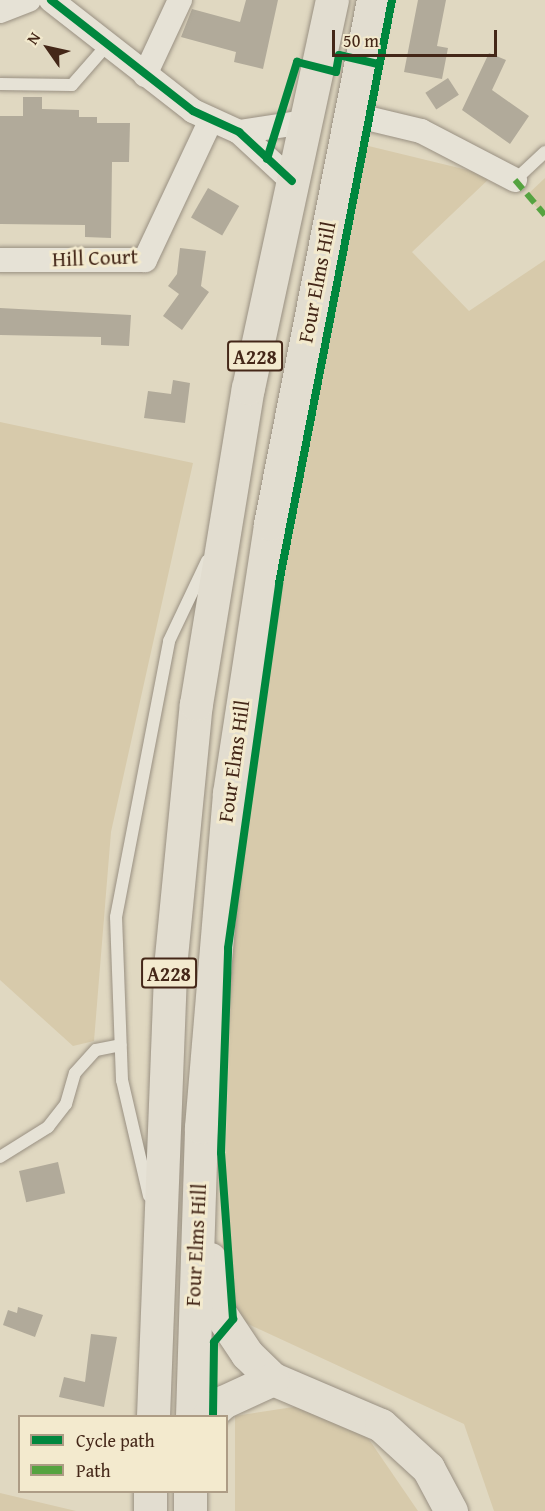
<!DOCTYPE html>
<html>
<head>
<meta charset="utf-8">
<style>
  body { margin:0 }
  #map { position:relative; width:545px; height:1511px; overflow:hidden; background:#e0d8c1; font-family:"Gentium Book Plus",serif }
  div>[style] { position:absolute }
  .green>* { inset:0; background:#d7caab }
  .building>* { inset:0; background:#b1aa9a; transform-origin:0 0 }
  .roads { filter:drop-shadow(0 0 2px #999082) drop-shadow(0 0 2px #999082) }
  .service>* { height:12px; margin:-6px; padding:0 6px; transform-origin:6px; border-radius:6px; background:#e6e2d6 }
  .minor>* { height:24px; margin:-12px; padding:0 12px; transform-origin:12px; border-radius:12px; background:#e6e2d6 }
  .primary>* { height:33px; margin:-16.5px; padding:0 16.5px; transform-origin:16.5px; border-radius:16.5px; background:#e2ddd0 }
  .quiet>* { height:6px; margin-top:-3px; transform-origin:0; background:repeating-linear-gradient(90deg,#55a340 0 12px,transparent 0 18px) }
  .cycleway>* { height:8px; margin:-4px; padding:0 4px; transform-origin:4px; border-radius:4px; background:#00873e }
  span { translate:-50% -50%; white-space:nowrap; text-align:center; line-height:1.15; -webkit-text-stroke:6px #f3eace; paint-order:stroke }
  .shield-label span { padding:2px 4px; background:#f3eace; border:2px solid; border-radius:4px; -webkit-text-stroke-width:0 }
  .shield-label { font-size:20px; color:#442718; font-weight:700 }
  .street-label { font-size:21px; color:#442718 }
  .legend { position:absolute; left:18px; top:1415px; width:210px; height:78px; box-sizing:border-box; background:#f3eace; border:2px solid #ad9c85; margin:0; padding:8px 10px; list-style:none; font-size:18px; color:#442718 }
  .legend li { display:flex; align-items:center; gap:12px; height:30px }
  .legend b { width:30px; border:2px solid #ad9c85 }
  .north { position:absolute; left:18px; top:18px; width:60px; height:60px; -webkit-text-stroke:4px #f3eace; paint-order:stroke; rotate:304deg; font-size:16px; font-weight:700; line-height:24px; text-align:center; color:#442718 }
  .north::after { content:''; display:block; margin:auto; width:21px; height:27px; background:#442718; clip-path:polygon(50% 0,100% 100%,50% 72%,0 100%) }
  .scale { position:absolute; left:332px; top:30px; width:165px; height:27px; box-sizing:border-box; border:3px solid #442718; border-top:0; padding-left:8px; font-size:18px; line-height:21px; white-space:nowrap; color:#442718; -webkit-text-stroke:4px #f3eace; paint-order:stroke }
</style>
</head>
<body>
<div id="map">
  <div class="green">
    <div style="clip-path:polygon(348px 141px,492px 176px,412px 252px,469px 311px,545px 260px,545px 1511px,494px 1511px,464px 1424px,220px 1311px,234px 903px)"></div>
    <div style="clip-path:polygon(545px 178px,545px 216px,526px 196px)"></div>
    <div style="clip-path:polygon(0 422px,193px 463px,111px 832px,94px 1041px,73px 1046px,0 980px)"></div>
    <div style="clip-path:polygon(300px 1406px,368px 1438px,418px 1511px,235px 1511px,235px 1416px)"></div>
    <div style="clip-path:polygon(0 1493px,76px 1511px,0 1511px)"></div>
  </div>
  <div class="building">
    <div style="clip-path:polygon(246px 0,278px 0,263px 69px,234px 62px,236px 52px,181px 37px,192px 9px,240px 22px)"></div>
    <div style="clip-path:polygon(418px 0,446px 0,437px 46px,448px 48px,442px 79px,404px 72px)"></div>
    <div style="clip-path:polygon(489px 53px,506px 60px,492px 90px,529px 116px,510px 144px,462px 110px)"></div>
    <div style="left:448px;top:78px;width:20px;height:27px;rotate:57deg"></div>
    <div style="clip-path:polygon(23px 97px,42px 97px,42px 109px,79px 110px,79px 117px,97px 117px,97px 123px,130px 123px,129px 162px,112px 162px,111px 238px,85px 237px,85px 225px,0 224px,0 116px,23px 116px)"></div>
    <div style="left:208px;top:188px;width:36px;height:34px;rotate:30deg"></div>
    <div style="clip-path:polygon(180px 248px,206px 251px,201px 286px,209px 292px,182px 330px,163px 316px,179px 294px,168px 286px,177px 274px)"></div>
    <div style="clip-path:polygon(0 308px,131px 315px,129px 346px,101px 345px,101px 337px,0 335px)"></div>
    <div style="clip-path:polygon(173px 380px,190px 383px,185px 423px,144px 418px,148px 391px,171px 394px)"></div>
    <div style="left:58px;top:1162px;width:32px;height:40px;rotate:77deg"></div>
    <div style="clip-path:polygon(18px 1307px,43px 1315px,35px 1337px,3px 1325px,8px 1310px,17px 1313px)"></div>
    <div style="clip-path:polygon(91px 1334px,117px 1337px,104px 1407px,59px 1397px,64px 1377px,85px 1382px)"></div>
  </div>
  <div class="roads">
    <div class="service">
      <div style="left:0;top:84px;width:72px;rotate:0.8deg"></div>
      <div style="left:72px;top:85px;width:53px;rotate:-48.8deg"></div>
      <div style="left:515px;top:180px;width:41px;rotate:-43deg"></div>
      <div style="left:0;top:1157px;width:57px;rotate:-32deg"></div>
      <div style="left:48px;top:1127px;width:29px;rotate:-52deg"></div>
      <div style="left:66px;top:1104px;width:32px;rotate:-74deg"></div>
      <div style="left:75px;top:1073px;width:31px;rotate:-48deg"></div>
      <div style="left:96px;top:1050px;width:25px;rotate:-11deg"></div>
      <div style="left:149px;top:1196px;width:119px;rotate:-103.1deg"></div>
      <div style="left:122px;top:1080px;width:163px;rotate:-92.1deg"></div>
      <div style="left:116px;top:917px;width:281px;rotate:-79.1deg"></div>
      <div style="left:169px;top:641px;width:89px;rotate:-64.6deg"></div>
    </div>
    <div class="minor">
      <div style="left:51px;top:0;width:180px;rotate:38deg"></div>
      <div style="left:193px;top:111px;width:51px;rotate:24.5deg"></div>
      <div style="left:239px;top:132px;width:72px;rotate:42.8deg"></div>
      <div style="left:0;top:11px;width:31px;rotate:-21deg"></div>
      <div style="left:145px;top:75px;width:83px;rotate:-65deg"></div>
      <div style="left:350px;top:114px;width:73px;rotate:13.5deg"></div>
      <div style="left:421px;top:131px;width:106px;rotate:27.5deg"></div>
      <div style="left:239px;top:132px;width:66px;rotate:-8.7deg"></div>
      <div style="left:0;top:260px;width:145px"></div>
      <div style="left:145px;top:260px;width:155px;rotate:-64.8deg"></div>
    </div>
    <div class="primary">
      <div style="left:210px;top:1259px;width:50px;rotate:82deg"></div>
      <div style="left:217px;top:1309px;width:54px;rotate:56.3deg"></div>
      <div style="left:247px;top:1354px;width:36px;rotate:44deg"></div>
      <div style="left:273px;top:1379px;width:117px;rotate:23.1deg"></div>
      <div style="left:381px;top:1425px;width:64px;rotate:42.5deg"></div>
      <div style="left:428px;top:1468px;width:49px;rotate:61.9deg"></div>
      <div style="left:153px;top:1416px;width:449px;rotate:-87.8deg"></div>
      <div style="left:170px;top:967px;width:264px;rotate:-84.4deg"></div>
      <div style="left:196px;top:704px;width:320px;rotate:-80.7deg"></div>
      <div style="left:248px;top:388px;width:397px;rotate:-77.8deg"></div>
      <div style="left:192px;top:1416px;width:289px;rotate:-88.2deg"></div>
      <div style="left:201px;top:1127px;width:335px;rotate:-85.2deg"></div>
      <div style="left:229px;top:793px;width:272px;rotate:-81.3deg"></div>
      <div style="left:270px;top:524px;width:534px;rotate:-78.88deg"></div>
      <div style="left:208px;top:1416px;width:21px;rotate:-43deg"></div>
      <div style="left:223px;top:1402px;width:55px;rotate:-24.7deg"></div>
      <div style="left:150px;top:1511px;width:19px;rotate:-90deg"></div>
      <div style="left:190px;top:1511px;width:19px;rotate:-90deg"></div>
    </div>
  </div>
  <div class="quiet">
    <div style="left:515px;top:180px;width:46px;rotate:49.4deg"></div>
  </div>
  <div class="cycleway">
    <div style="left:51px;top:0;width:180px;rotate:38deg"></div>
    <div style="left:193px;top:111px;width:51px;rotate:24.5deg"></div>
    <div style="left:239px;top:132px;width:72px;rotate:42.8deg"></div>
    <div style="left:267px;top:159px;width:102px;rotate:-72.8deg"></div>
    <div style="left:297px;top:62px;width:40px;rotate:14.4deg"></div>
    <div style="left:336px;top:72px;width:17px;rotate:-80deg"></div>
    <div style="left:339px;top:55px;width:40px;rotate:13deg"></div>
    <div style="left:213px;top:1416px;width:74px;rotate:-89.2deg"></div>
    <div style="left:214px;top:1342px;width:30px;rotate:-50deg"></div>
    <div style="left:233px;top:1319px;width:166px;rotate:-94.1deg"></div>
    <div style="left:221px;top:1153px;width:205px;rotate:-88deg"></div>
    <div style="left:228px;top:948px;width:369px;rotate:-82deg"></div>
    <div style="left:279px;top:583px;width:594px;rotate:-79.03deg"></div>
  </div>
  <div class="shield-label">
    <span style="left:255px;top:356px">A228</span>
    <span style="left:169px;top:973px">A228</span>
  </div>
  <div class="street-label">
    <span style="left:95px;top:258px;rotate:-2deg">Hill Court</span>
    <span style="left:317px;top:282px;rotate:-79deg">Four Elms Hill</span>
    <span style="left:234px;top:761px;rotate:-82deg">Four Elms Hill</span>
    <span style="left:196px;top:1245px;rotate:-87deg">Four Elms Hill</span>
  </div>
  <ul class="legend">
  <li><b style="height:8px;background:#00873e"></b>Cycle path</li>
  <li><b style="height:8px;background:#55a340"></b>Path</li>
  </ul>
  <div class="north">N</div>
  <div class="scale">50 m</div>
</div>
</body>
</html>
